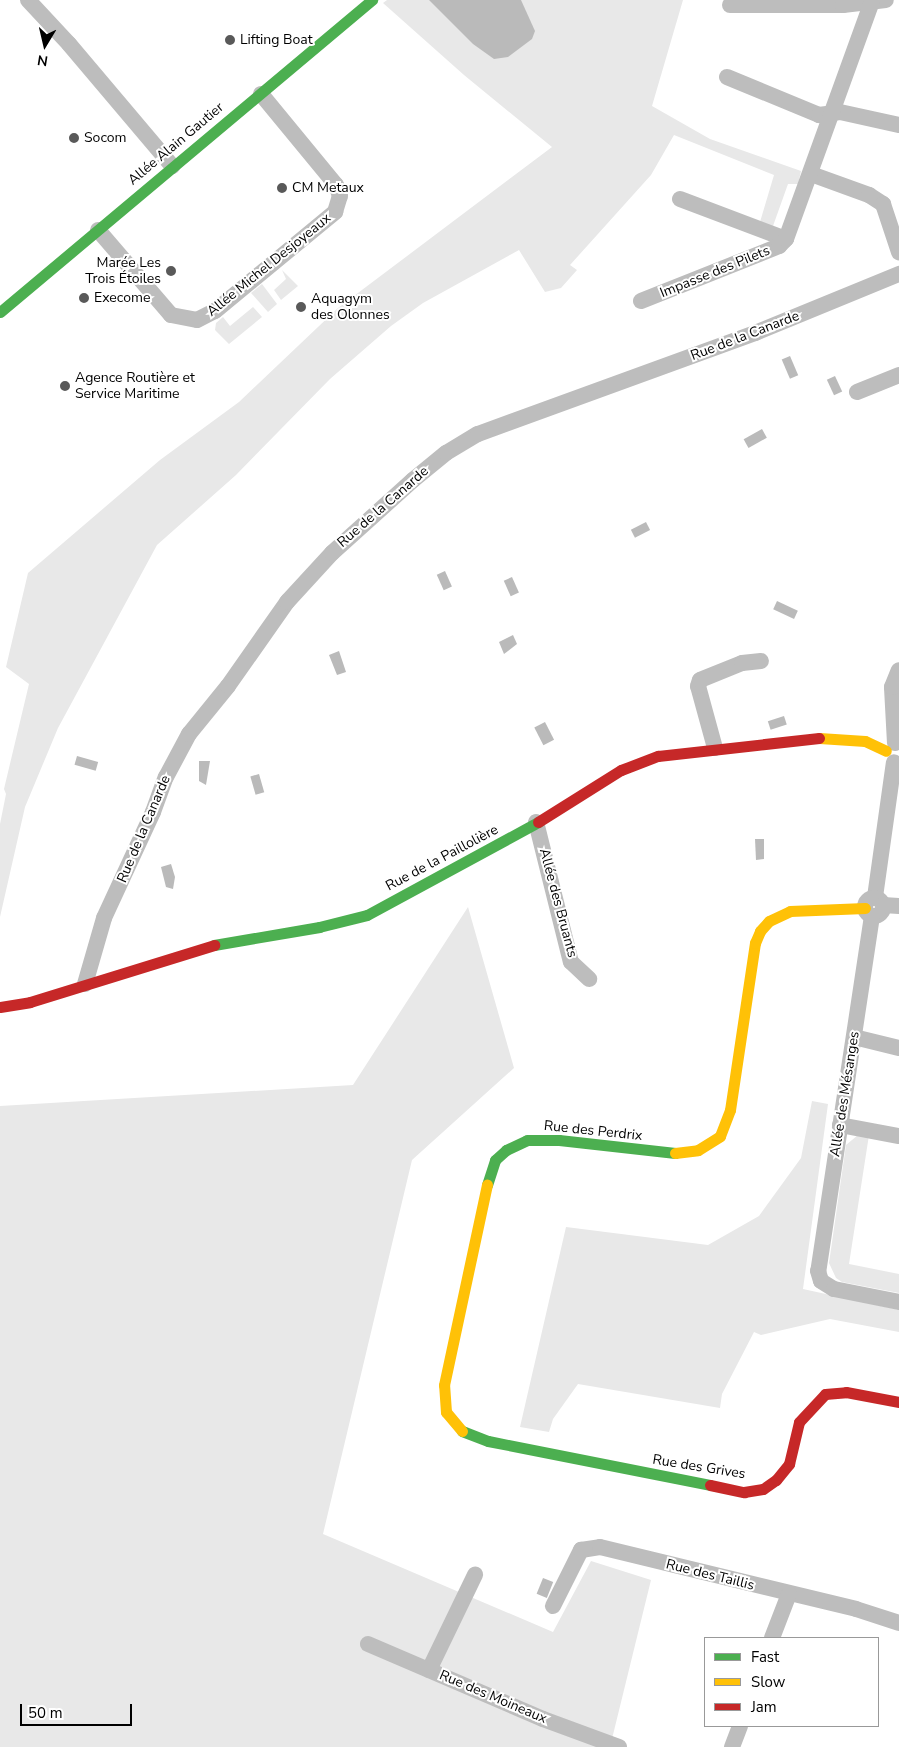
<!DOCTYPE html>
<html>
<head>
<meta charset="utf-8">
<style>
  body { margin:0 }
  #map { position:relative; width:899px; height:1747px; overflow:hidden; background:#fff; font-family:"Nunito Sans",sans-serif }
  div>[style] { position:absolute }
  .green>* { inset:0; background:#e8e8e8 }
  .water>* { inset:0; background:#bababa; transform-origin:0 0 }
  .street>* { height:16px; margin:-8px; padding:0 8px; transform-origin:8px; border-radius:8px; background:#bdbdbd }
  .street>.ring { margin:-8px; padding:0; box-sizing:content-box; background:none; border:16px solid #bdbdbd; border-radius:50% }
  .fast>* { height:11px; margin:-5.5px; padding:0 5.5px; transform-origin:5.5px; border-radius:5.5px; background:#4caf50 }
  .slow>* { height:11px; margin:-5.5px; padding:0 5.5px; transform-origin:5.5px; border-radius:5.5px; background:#ffc107 }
  .jam>* { height:11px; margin:-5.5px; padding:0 5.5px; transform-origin:5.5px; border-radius:5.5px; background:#c62828 }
  .dots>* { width:14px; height:14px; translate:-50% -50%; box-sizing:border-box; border:2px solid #fff; border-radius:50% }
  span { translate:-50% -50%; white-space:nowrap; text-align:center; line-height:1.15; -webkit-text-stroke:4px #fff; paint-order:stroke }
  .poi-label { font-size:14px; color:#000 }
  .left { translate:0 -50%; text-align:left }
  .right { translate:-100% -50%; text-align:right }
  .street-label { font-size:14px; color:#000 }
  .legend { position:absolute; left:704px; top:1637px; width:175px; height:90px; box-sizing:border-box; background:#fff; border:1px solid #999; margin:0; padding:6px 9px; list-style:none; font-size:15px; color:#000 }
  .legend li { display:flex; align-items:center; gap:10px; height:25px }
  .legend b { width:25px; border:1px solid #999 }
  .north { position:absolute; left:20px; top:20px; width:50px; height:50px; -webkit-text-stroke:4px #fff; paint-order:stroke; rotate:189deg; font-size:14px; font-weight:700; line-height:20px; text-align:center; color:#000 }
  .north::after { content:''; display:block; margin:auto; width:18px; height:22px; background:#000; clip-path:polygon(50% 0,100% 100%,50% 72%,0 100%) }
  .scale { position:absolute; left:20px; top:1704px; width:112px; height:22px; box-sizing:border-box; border:2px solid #000; border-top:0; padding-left:6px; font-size:15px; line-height:18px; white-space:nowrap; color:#000; -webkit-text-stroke:4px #fff; paint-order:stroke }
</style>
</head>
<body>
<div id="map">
  <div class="green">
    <div style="clip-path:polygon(387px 0,683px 0,652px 106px,710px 139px,801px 171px,798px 184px,788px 184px,773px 226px,760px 222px,774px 175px,674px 135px,651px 175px,570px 265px,577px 270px,561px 288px,545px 292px,519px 250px,423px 303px,391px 326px,330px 379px,236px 475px,157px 545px,58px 728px,25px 807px,0 917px,0 824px,6px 794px,4px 789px,29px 684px,6px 667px,28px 573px,160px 460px,239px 402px,338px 308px,552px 147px,464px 75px,383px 3px)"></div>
    <div style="clip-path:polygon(282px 270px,298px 286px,281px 300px,274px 290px,286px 279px)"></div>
    <div style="clip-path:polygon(262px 284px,277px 304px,268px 312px,251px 293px)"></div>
    <div style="clip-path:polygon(253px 307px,262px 317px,229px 344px,215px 330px,216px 323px,223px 317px,230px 326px)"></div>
    <div style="clip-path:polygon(468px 907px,514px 1068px,412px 1160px,323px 1534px,553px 1632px,591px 1561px,651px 1580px,610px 1747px,0 1747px,0 1106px,353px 1085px)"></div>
    <div style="clip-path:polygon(812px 1101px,828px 1104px,803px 1289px,899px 1310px,899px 1332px,830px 1319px,761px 1335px,754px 1332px,722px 1394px,720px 1408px,578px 1384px,553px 1419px,549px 1432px,520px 1427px,566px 1227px,708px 1245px,759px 1216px,801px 1158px)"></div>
    <div style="clip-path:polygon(858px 1135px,869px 1135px,849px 1264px,899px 1274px,899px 1293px,842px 1282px,836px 1278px,829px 1263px,846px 1145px)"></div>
  </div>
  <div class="water">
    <div style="clip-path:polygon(429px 0,521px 0,535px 31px,532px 39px,508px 57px,494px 59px,473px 44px)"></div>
    <div style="left:790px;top:356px;width:21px;height:9px;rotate:67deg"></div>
    <div style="left:835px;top:376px;width:17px;height:9px;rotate:65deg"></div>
    <div style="left:762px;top:429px;width:10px;height:21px;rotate:61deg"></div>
    <div style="left:646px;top:522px;width:9px;height:17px;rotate:63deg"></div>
    <div style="left:445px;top:571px;width:17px;height:9px;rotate:66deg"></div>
    <div style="left:512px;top:577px;width:17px;height:9px;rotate:66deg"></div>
    <div style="left:777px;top:601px;width:23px;height:9px;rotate:25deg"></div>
    <div style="clip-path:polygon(513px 635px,517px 644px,504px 654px,499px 642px)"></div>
    <div style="clip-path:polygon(339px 651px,346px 672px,337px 675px,329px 655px)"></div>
    <div style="left:784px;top:716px;width:9px;height:17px;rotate:72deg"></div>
    <div style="left:545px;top:722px;width:20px;height:12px;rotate:63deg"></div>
    <div style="left:77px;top:756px;width:22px;height:9px;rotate:16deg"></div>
    <div style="clip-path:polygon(199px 761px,210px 761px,206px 785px,199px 781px)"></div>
    <div style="left:259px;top:774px;width:19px;height:9px;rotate:74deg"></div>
    <div style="clip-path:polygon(755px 839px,764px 839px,764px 859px,756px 860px)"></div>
    <div style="clip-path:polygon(171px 864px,175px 877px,173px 889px,166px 887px,161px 867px)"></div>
    <div style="left:543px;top:1578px;width:11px;height:17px;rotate:22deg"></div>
  </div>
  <div class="street">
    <div style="left:28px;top:0;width:60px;rotate:47deg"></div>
    <div style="left:69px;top:44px;width:160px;rotate:49.8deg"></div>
    <div style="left:730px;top:5px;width:113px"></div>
    <div style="left:843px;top:5px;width:43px;rotate:-6.6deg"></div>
    <div style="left:727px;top:77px;width:100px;rotate:22.4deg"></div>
    <div style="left:819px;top:115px;width:21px;rotate:-8deg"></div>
    <div style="left:840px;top:112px;width:60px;rotate:12.4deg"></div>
    <div style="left:811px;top:174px;width:62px;rotate:19.9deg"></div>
    <div style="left:869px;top:195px;width:17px;rotate:33deg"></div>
    <div style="left:883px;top:204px;width:51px;rotate:71.6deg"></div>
    <div style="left:680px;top:199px;width:113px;rotate:20.7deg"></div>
    <div style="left:98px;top:230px;width:112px;rotate:49.3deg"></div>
    <div style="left:171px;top:315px;width:26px;rotate:11deg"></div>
    <div style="left:197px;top:320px;width:20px;rotate:-27deg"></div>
    <div style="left:215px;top:311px;width:156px;rotate:-39.5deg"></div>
    <div style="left:335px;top:212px;width:17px;rotate:-73deg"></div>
    <div style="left:340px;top:196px;width:12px;rotate:-110deg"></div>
    <div style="left:336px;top:185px;width:118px;rotate:-129.5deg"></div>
    <div style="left:641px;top:301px;width:149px;rotate:-21.7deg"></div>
    <div style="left:779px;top:246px;width:10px;rotate:-45deg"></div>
    <div style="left:786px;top:239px;width:252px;rotate:-70.1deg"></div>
    <div style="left:857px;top:392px;width:45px;rotate:-22deg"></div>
    <div style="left:895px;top:743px;width:56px;rotate:-93.1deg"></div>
    <div style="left:892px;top:687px;width:18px;rotate:-68deg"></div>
    <div style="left:715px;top:748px;width:64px;rotate:-105.3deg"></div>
    <div style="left:698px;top:686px;width:6px;rotate:-72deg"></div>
    <div style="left:700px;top:680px;width:45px;rotate:-22deg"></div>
    <div style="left:742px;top:663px;width:19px;rotate:-6deg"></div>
    <div style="left:536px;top:822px;width:144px;rotate:76deg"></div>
    <div style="left:571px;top:962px;width:25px;rotate:43deg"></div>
    <div style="left:875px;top:897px;width:136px;rotate:-82deg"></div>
    <div class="ring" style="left:865px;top:898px;width:2px;height:2px"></div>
    <div style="left:883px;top:905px;width:16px;rotate:4deg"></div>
    <div style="left:872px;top:916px;width:359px;rotate:98.6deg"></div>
    <div style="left:818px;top:1271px;width:10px;rotate:73deg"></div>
    <div style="left:821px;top:1281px;width:15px;rotate:32deg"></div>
    <div style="left:834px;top:1289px;width:66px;rotate:11.3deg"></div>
    <div style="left:85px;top:984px;width:69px;rotate:-73.9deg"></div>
    <div style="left:104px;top:918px;width:117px;rotate:-65.2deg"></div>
    <div style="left:153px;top:812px;width:37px;rotate:-70deg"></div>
    <div style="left:166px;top:777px;width:49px;rotate:-61.9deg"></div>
    <div style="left:189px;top:734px;width:62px;rotate:-50.9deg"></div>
    <div style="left:228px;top:686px;width:103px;rotate:-54.9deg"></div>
    <div style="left:287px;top:602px;width:67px;rotate:-47.4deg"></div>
    <div style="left:332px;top:553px;width:109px;rotate:-42deg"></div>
    <div style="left:413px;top:480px;width:43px;rotate:-39.3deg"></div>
    <div style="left:446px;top:453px;width:37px;rotate:-31deg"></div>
    <div style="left:478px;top:434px;width:295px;rotate:-20deg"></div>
    <div style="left:755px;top:333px;width:156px;rotate:-22.3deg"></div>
    <div style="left:854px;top:1037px;width:46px;rotate:13.7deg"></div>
    <div style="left:840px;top:1125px;width:60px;rotate:10.6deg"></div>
    <div style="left:553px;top:1606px;width:63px;rotate:-63.4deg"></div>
    <div style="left:581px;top:1550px;width:19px;rotate:-9deg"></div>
    <div style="left:600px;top:1547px;width:263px;rotate:13.6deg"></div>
    <div style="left:856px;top:1609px;width:45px;rotate:18deg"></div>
    <div style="left:772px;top:1638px;width:47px;rotate:-68.9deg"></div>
    <div style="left:368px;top:1644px;width:190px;rotate:23.2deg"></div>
    <div style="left:543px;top:1719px;width:81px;rotate:20.2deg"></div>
    <div style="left:429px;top:1670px;width:106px;rotate:-64.2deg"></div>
    <div style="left:732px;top:1747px;width:22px;rotate:-69deg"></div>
  </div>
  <div class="fast">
    <div style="left:0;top:312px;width:486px;rotate:-40deg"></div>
    <div style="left:214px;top:945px;width:107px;rotate:-9.7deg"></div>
    <div style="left:319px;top:927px;width:49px;rotate:-14deg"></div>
    <div style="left:367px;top:915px;width:195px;rotate:-28.5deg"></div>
    <div style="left:487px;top:1185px;width:26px;rotate:-72deg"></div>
    <div style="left:495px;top:1160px;width:15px;rotate:-42deg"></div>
    <div style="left:506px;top:1150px;width:23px;rotate:-25deg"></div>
    <div style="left:527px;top:1140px;width:32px"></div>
    <div style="left:559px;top:1140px;width:117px;rotate:6.4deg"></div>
    <div style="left:462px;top:1431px;width:28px;rotate:21deg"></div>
    <div style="left:488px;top:1441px;width:226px;rotate:11.2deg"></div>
  </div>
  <div class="slow">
    <div style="left:819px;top:738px;width:46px;rotate:3.7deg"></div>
    <div style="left:865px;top:741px;width:23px;rotate:25deg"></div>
    <div style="left:675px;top:1153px;width:23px;rotate:-7deg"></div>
    <div style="left:698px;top:1150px;width:26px;rotate:-32deg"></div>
    <div style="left:720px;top:1136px;width:28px;rotate:-69deg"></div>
    <div style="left:730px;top:1110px;width:169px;rotate:-81.5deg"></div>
    <div style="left:755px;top:943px;width:13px;rotate:-67deg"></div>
    <div style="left:760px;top:931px;width:13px;rotate:-48deg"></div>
    <div style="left:769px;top:921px;width:23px;rotate:-25deg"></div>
    <div style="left:790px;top:911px;width:75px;rotate:-2.3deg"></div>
    <div style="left:462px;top:1431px;width:25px;rotate:-130deg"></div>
    <div style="left:446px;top:1412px;width:27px;rotate:-94deg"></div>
    <div style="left:444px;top:1385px;width:205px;rotate:-77.9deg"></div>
  </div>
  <div class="jam">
    <div style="left:538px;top:822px;width:98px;rotate:-32.1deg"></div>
    <div style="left:621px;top:770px;width:40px;rotate:-21deg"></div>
    <div style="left:658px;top:756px;width:162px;rotate:-6.4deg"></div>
    <div style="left:0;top:1007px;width:30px;rotate:-9deg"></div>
    <div style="left:30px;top:1002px;width:193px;rotate:-17.2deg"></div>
    <div style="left:710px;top:1485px;width:35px;rotate:12deg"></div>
    <div style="left:744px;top:1492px;width:19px;rotate:-9deg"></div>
    <div style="left:763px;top:1489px;width:16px;rotate:-35deg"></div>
    <div style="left:776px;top:1480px;width:21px;rotate:-51deg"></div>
    <div style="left:789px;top:1464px;width:43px;rotate:-76.6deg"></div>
    <div style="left:799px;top:1422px;width:38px;rotate:-47deg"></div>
    <div style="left:825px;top:1394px;width:21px;rotate:-5deg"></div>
    <div style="left:846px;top:1392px;width:54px;rotate:10.7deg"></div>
  </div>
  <div class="dots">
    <div style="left:230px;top:40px;background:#595959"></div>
    <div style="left:74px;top:138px;background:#595959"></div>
    <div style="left:282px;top:188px;background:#595959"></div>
    <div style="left:171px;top:271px;background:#595959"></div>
    <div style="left:84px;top:298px;background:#595959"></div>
    <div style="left:301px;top:307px;background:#595959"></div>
    <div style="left:65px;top:386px;background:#595959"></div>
  </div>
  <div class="poi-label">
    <span class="left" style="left:240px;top:40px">Lifting Boat</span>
    <span class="left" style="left:84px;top:138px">Socom</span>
    <span class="left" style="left:292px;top:188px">CM Metaux</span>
    <span class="right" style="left:161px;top:271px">Marée Les<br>Trois Étoiles</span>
    <span class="left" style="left:94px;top:298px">Execome</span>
    <span class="left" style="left:311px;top:307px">Aquagym<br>des Olonnes</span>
    <span class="left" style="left:75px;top:386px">Agence Routière et<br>Service Maritime</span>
  </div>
  <div class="street-label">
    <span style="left:176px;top:144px;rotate:-40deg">Allée Alain Gautier</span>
    <span style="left:269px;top:265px;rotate:-39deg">Allée Michel Desjoyeaux</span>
    <span style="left:715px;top:272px;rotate:-22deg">Impasse des Pilets</span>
    <span style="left:745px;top:336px;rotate:-21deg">Rue de la Canarde</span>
    <span style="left:383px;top:507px;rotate:-41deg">Rue de la Canarde</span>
    <span style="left:144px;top:829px;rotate:-67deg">Rue de la Canarde</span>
    <span style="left:442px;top:858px;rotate:-28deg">Rue de la Paillolière</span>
    <span style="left:558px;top:903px;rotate:75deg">Allée des Bruants</span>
    <span style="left:845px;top:1094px;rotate:-81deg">Allée des Mésanges</span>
    <span style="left:593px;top:1131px;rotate:6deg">Rue des Perdrix</span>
    <span style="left:699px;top:1467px;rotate:9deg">Rue des Grives</span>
    <span style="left:710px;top:1575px;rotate:14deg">Rue des Taillis</span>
    <span style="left:493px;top:1697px;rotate:23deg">Rue des Moineaux</span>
  </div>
  <ul class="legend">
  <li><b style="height:6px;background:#4caf50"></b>Fast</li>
  <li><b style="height:6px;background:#ffc107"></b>Slow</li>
  <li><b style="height:6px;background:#c62828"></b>Jam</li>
  </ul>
  <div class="north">N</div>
  <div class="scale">50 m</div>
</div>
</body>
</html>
